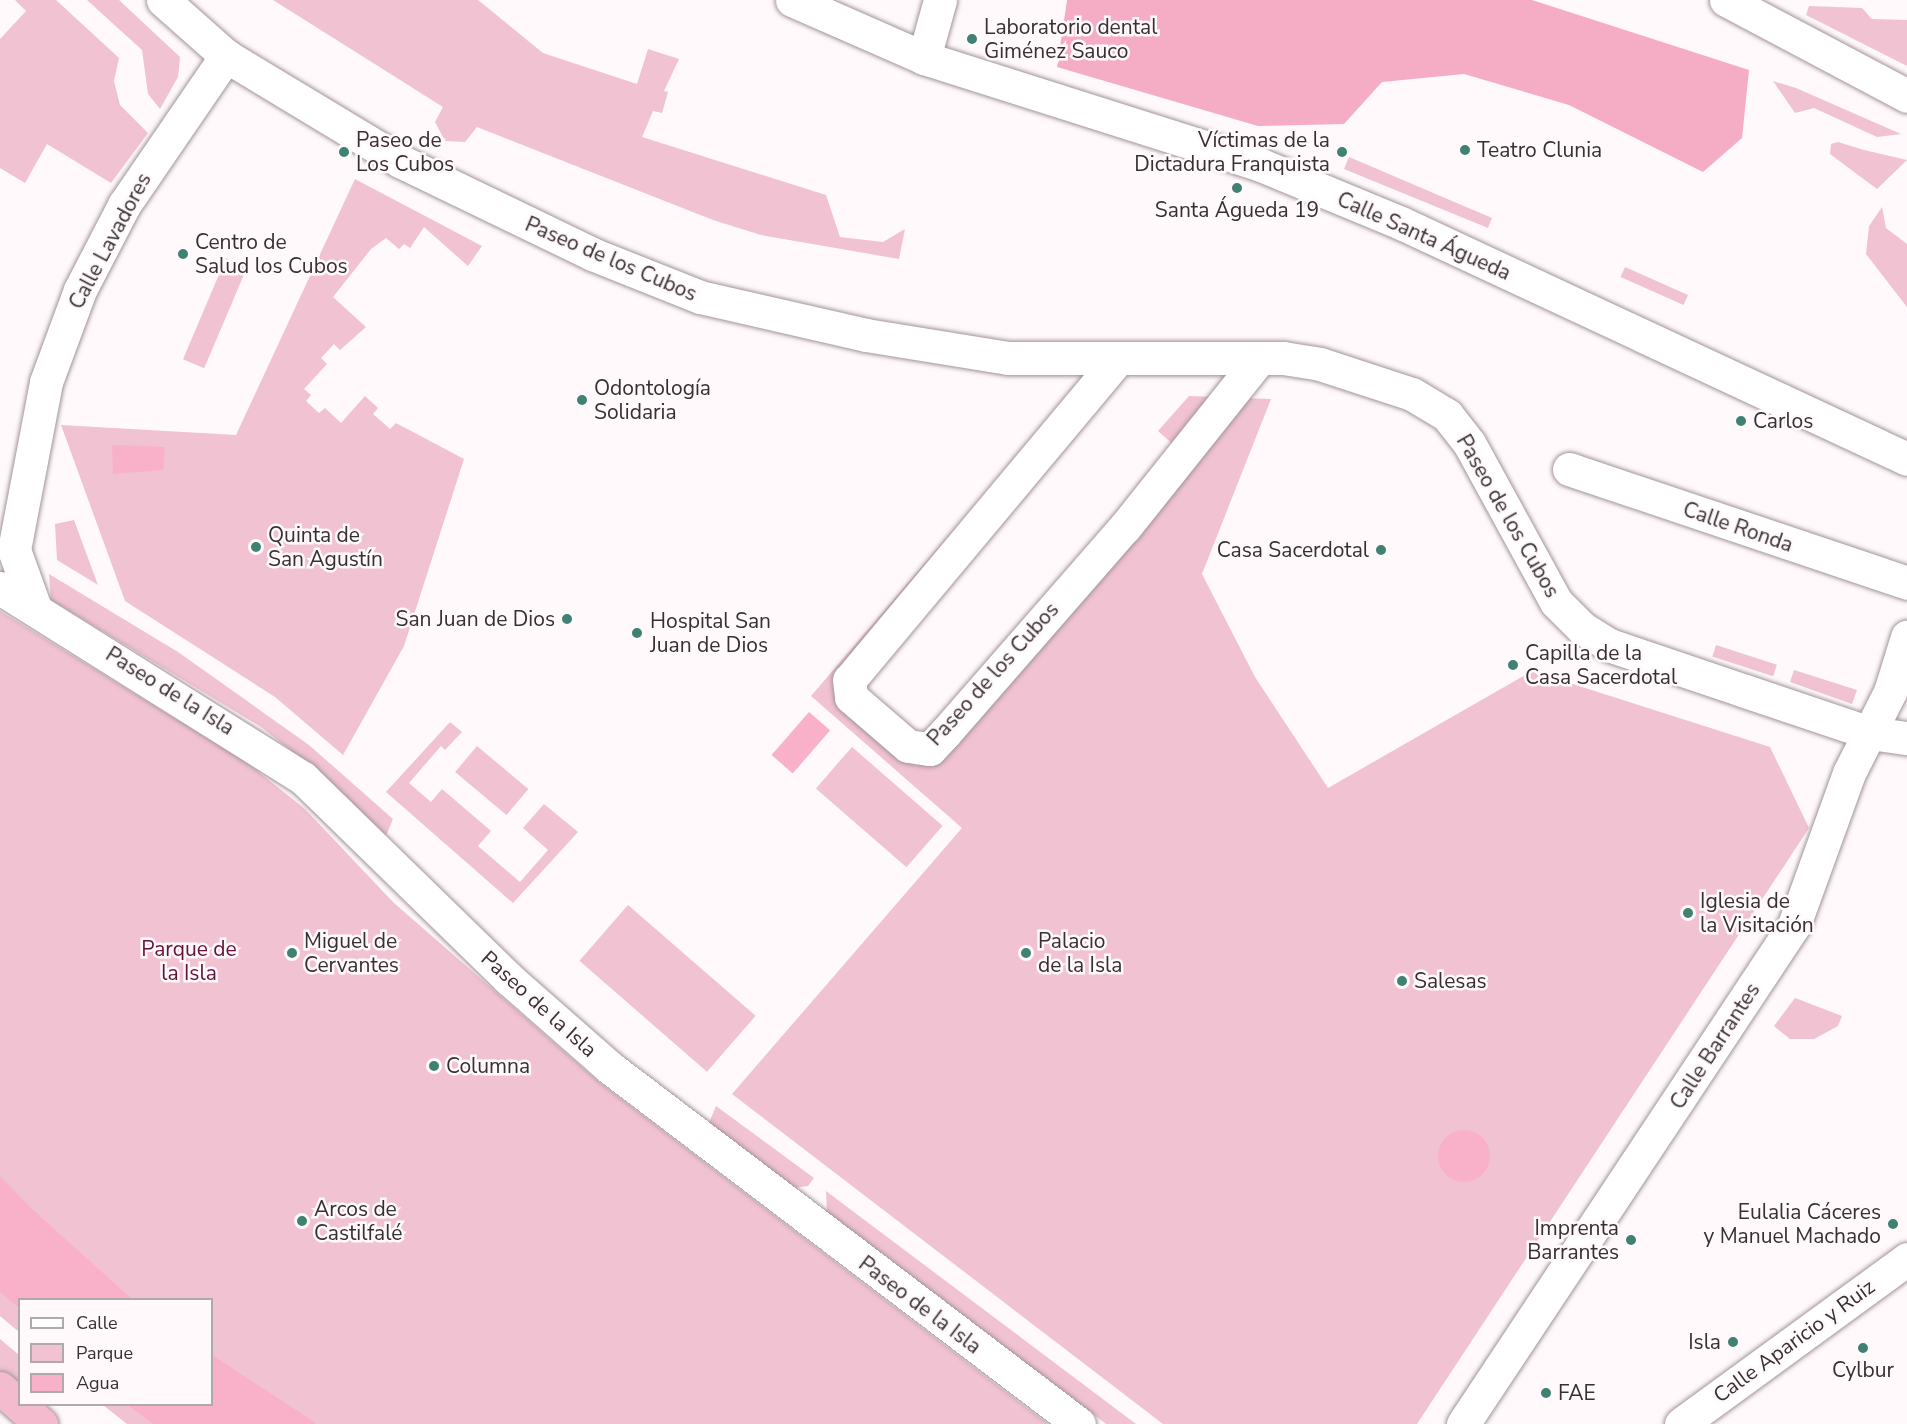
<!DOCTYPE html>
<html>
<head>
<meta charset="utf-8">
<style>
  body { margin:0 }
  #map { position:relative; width:1907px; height:1424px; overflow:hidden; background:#fff9fb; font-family:"Nunito Sans",sans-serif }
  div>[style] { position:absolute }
  .green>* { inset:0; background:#f1c2d1; transform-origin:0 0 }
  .forest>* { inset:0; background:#f5adc6 }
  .water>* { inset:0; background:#f9b1ca; transform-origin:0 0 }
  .round { border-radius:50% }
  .roads { filter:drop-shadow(0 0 2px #a29499) drop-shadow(0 0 2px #a29499) }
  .street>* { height:33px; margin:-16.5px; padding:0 16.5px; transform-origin:16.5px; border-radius:16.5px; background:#fff }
  .highway>* { height:33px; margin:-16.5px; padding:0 16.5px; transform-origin:16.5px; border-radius:16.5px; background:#f4bace }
  .dots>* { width:16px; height:16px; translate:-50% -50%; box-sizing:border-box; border:3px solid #fff9fb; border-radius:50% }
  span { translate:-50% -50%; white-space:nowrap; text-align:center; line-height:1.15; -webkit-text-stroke:5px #fff9fb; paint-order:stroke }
  .poi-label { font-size:21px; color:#363032 }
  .left { translate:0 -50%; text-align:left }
  .right { translate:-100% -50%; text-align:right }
  .street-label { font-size:21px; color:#363032 }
  .park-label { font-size:21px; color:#631139 }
  .legend { position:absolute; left:18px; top:1298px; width:195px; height:108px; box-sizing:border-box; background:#fff9fb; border:2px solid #afa9ab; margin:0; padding:8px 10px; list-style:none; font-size:18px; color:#363032 }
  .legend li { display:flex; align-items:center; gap:12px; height:30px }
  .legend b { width:30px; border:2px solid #afa9ab }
</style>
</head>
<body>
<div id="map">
  <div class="green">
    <div style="clip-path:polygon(15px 0,56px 0,119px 58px,114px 81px,120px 105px,148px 133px,111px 183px,47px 144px,25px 183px,0 168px,0 39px,26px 11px)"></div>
    <div style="clip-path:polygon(87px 0,119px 0,180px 57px,178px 77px,160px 109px,148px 94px,142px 50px)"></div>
    <div style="clip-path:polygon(273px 0,478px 0,543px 53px,637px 84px,648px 49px,679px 59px,664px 91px,668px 92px,662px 113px,653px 111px,642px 137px,826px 195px,840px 237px,883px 242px,905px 229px,899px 259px,761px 235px,713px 220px,477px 127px,465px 142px,445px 141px,435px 122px,443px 107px)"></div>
    <div style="clip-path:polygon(1809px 6px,1862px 8px,1872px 19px,1907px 20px,1907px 66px,1806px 15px)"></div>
    <div style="clip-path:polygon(1773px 81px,1796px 88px,1901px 134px,1877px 137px,1814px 108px,1795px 113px)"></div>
    <div style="clip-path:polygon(1838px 142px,1864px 150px,1907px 160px,1877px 189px,1830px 154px,1831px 144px)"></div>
    <div style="clip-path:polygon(1349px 157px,1492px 218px,1488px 228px,1344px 169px)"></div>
    <div style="clip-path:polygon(355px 179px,482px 246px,468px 266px,424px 227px,410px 248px,404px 244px,399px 249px,386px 238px,371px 249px,333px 297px,366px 327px,340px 350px,334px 344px,321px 358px,327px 364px,304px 389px,311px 395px,306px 401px,319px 413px,325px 408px,341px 423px,365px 396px,378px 408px,373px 414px,390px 429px,396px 423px,464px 459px,404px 646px,343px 755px,275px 697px,125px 601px,61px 425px,236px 435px)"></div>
    <div style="clip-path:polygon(1882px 207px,1886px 228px,1907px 244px,1907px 307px,1866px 254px,1869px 226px)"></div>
    <div style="left:226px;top:258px;width:23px;height:110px;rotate:23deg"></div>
    <div style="left:1625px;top:267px;width:69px;height:11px;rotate:24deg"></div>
    <div style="clip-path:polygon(1070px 394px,839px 681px,871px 729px,915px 765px,937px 761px,1244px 398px,1271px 399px,1202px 574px,1255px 677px,1328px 788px,1532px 671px,1770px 747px,1809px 828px,1417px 1424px,1163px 1424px,732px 1094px,962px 828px,811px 696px)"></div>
    <div style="clip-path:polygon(1189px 396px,1216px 397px,1176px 447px,1158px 431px)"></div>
    <div style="clip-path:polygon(74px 520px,98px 585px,57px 560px,55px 524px)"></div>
    <div style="clip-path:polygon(49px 574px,178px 652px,309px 745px,393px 819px,385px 838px,330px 781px,261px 727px,51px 600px)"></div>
    <div style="clip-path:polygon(0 611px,246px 762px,305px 809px,393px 902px,600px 1083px,1048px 1424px,127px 1424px,103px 1405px,212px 1404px,212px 1300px,20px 1300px,19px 1332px,0 1316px)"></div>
    <div style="left:1716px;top:645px;width:64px;height:12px;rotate:18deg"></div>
    <div style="clip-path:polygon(1794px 670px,1857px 690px,1852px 704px,1790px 682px)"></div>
    <div style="clip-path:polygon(450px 722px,462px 732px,445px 750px,441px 746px,409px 783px,431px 802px,442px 789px,491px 831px,478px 846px,520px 882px,548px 850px,523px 828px,544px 804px,578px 832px,513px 903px,386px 792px)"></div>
    <div style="left:477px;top:746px;width:67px;height:34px;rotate:40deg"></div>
    <div style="left:852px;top:747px;width:120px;height:55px;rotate:41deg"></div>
    <div style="left:628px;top:905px;width:169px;height:74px;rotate:41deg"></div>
    <div style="clip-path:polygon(1795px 998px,1842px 1016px,1838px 1026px,1814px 1039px,1790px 1039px,1774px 1026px)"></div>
    <div style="clip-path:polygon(716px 1106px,814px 1178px,808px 1186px,793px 1188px,709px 1123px)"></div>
    <div style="clip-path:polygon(826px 1191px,1136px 1424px,1106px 1424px,827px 1213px)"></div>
    <div style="clip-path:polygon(0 1339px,19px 1355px,19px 1389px,0 1373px)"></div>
  </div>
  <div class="forest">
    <div style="clip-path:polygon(1067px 0,1532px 0,1749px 70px,1742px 138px,1703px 172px,1569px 105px,1464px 74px,1382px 82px,1344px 124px,1258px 126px,1057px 67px)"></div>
  </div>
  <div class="water">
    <div style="clip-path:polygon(112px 445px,165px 447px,163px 470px,113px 474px)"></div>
    <div style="left:809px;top:712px;width:28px;height:57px;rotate:41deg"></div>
    <div class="round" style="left:1438px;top:1130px;width:52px;height:52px"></div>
    <div style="clip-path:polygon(0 1176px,31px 1208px,132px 1299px,20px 1300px,19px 1308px,0 1292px)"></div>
    <div style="clip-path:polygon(212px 1355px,310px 1419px,316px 1424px,153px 1424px,128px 1405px,212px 1404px)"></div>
  </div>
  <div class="roads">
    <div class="street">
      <div style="left:163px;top:0;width:84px;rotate:41.6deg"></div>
      <div style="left:226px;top:56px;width:203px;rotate:31.1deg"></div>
      <div style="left:400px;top:161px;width:213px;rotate:25.8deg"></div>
      <div style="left:592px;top:254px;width:116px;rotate:21.7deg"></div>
      <div style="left:700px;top:297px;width:170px;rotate:12.9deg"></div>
      <div style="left:866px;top:335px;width:144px;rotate:9.2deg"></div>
      <div style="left:1008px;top:358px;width:275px"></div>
      <div style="left:1283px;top:358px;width:37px;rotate:9deg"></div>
      <div style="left:1320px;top:364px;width:97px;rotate:18.1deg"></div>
      <div style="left:1412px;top:394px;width:41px;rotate:31deg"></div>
      <div style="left:1447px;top:415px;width:36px;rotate:52deg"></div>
      <div style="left:1469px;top:443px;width:181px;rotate:61.3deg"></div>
      <div style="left:1556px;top:602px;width:37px;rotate:45deg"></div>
      <div style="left:1582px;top:628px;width:32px;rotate:32deg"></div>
      <div style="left:1609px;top:645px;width:144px;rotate:18.7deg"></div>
      <div style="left:1745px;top:691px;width:132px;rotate:18.6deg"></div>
      <div style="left:1870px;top:733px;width:37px;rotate:8deg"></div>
      <div style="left:792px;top:0;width:144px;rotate:23.7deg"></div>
      <div style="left:924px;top:58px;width:354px;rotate:17.6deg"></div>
      <div style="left:1261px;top:165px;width:152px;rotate:22.5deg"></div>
      <div style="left:1401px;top:223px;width:558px;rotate:25deg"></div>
      <div style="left:1726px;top:0;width:205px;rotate:27.9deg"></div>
      <div style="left:924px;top:58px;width:60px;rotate:-74.6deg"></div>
      <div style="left:1117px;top:360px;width:417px;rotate:129.9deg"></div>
      <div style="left:849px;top:680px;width:17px;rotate:83deg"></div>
      <div style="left:851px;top:697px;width:75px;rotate:40.7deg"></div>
      <div style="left:908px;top:746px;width:22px;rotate:8deg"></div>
      <div style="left:930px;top:749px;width:22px;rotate:-47deg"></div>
      <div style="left:945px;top:733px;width:274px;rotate:-48.9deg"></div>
      <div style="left:1125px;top:527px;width:216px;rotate:-51.4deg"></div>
      <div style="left:1569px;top:469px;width:357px;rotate:18.6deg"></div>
      <div style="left:0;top:588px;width:358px;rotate:32.1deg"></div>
      <div style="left:303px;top:778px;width:288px;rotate:44.3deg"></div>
      <div style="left:509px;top:979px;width:133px;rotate:41.3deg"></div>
      <div style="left:609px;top:1067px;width:590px;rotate:37.22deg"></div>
      <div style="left:35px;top:608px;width:62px;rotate:-109.9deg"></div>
      <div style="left:14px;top:550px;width:171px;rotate:-79.2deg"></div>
      <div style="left:46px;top:382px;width:98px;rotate:-69.7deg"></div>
      <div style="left:80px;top:290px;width:96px;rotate:-62.6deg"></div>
      <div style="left:124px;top:205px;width:181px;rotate:-55.6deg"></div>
      <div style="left:1463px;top:1424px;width:599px;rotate:-56.44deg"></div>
      <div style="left:1794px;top:925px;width:162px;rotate:-70.1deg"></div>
      <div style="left:1849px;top:773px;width:91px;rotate:-63.2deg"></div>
      <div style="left:1890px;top:692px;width:58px;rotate:-72.8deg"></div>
      <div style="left:1681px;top:1424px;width:280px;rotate:-36.1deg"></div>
    </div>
    <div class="highway">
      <div style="left:0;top:1388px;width:55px;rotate:41.3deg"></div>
    </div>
  </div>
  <div class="dots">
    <div style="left:972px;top:39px;background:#3f8172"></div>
    <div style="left:1465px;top:150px;background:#3f8172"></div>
    <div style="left:344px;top:152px;background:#3f8172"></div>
    <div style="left:1342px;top:152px;background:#3f8172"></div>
    <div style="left:1237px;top:188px;background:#3f8172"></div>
    <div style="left:183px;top:254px;background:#3f8172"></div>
    <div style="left:582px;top:400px;background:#3f8172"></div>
    <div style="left:1741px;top:421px;background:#3f8172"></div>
    <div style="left:256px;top:547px;background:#3f8172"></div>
    <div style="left:1381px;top:550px;background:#3f8172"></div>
    <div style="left:567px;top:619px;background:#3f8172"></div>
    <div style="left:637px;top:633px;background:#3f8172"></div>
    <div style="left:1513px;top:665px;background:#3f8172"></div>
    <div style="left:1688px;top:913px;background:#3f8172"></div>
    <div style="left:292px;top:953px;background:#3f8172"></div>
    <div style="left:1026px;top:953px;background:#3f8172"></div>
    <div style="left:1402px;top:981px;background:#3f8172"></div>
    <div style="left:434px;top:1066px;background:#3f8172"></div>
    <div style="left:302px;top:1221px;background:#3f8172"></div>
    <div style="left:1893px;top:1224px;background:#3f8172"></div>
    <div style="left:1631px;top:1240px;background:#3f8172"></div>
    <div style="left:1733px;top:1342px;background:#3f8172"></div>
    <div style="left:1863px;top:1348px;background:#3f8172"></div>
    <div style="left:1546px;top:1393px;background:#3f8172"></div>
  </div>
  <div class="poi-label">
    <span class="left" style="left:984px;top:39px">Laboratorio dental<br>Giménez Sauco</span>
    <span class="left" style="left:356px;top:152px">Paseo de<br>Los Cubos</span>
    <span class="right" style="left:1330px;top:152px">Víctimas de la<br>Dictadura Franquista</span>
    <span class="left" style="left:1477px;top:150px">Teatro Clunia</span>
    <span style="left:1237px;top:210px">Santa Águeda 19</span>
    <span class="left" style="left:195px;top:254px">Centro de<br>Salud los Cubos</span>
    <span class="left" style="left:594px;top:400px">Odontología<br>Solidaria</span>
    <span class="left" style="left:1753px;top:421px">Carlos</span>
    <span class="left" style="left:268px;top:547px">Quinta de<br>San Agustín</span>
    <span class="right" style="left:1369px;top:550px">Casa Sacerdotal</span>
    <span class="right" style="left:555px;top:619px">San Juan de Dios</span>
    <span class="left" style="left:650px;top:633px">Hospital San<br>Juan de Dios</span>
    <span class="left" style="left:1525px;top:665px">Capilla de la<br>Casa Sacerdotal</span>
    <span class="left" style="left:1700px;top:913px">Iglesia de<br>la Visitación</span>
    <span class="left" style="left:304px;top:953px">Miguel de<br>Cervantes</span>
    <span class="left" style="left:1038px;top:953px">Palacio<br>de la Isla</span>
    <span class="left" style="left:1414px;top:981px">Salesas</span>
    <span class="left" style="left:446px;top:1066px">Columna</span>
    <span class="left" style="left:314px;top:1221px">Arcos de<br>Castilfalé</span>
    <span class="right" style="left:1881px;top:1224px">Eulalia Cáceres<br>y Manuel Machado</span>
    <span class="right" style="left:1619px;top:1240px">Imprenta<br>Barrantes</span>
    <span class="right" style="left:1721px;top:1342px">Isla</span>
    <span style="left:1863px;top:1370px">Cylbur</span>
    <span class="left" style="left:1558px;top:1393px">FAE</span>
  </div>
  <div class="street-label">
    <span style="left:1424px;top:236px;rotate:24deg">Calle Santa Águeda</span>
    <span style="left:110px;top:241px;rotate:-62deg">Calle Lavadores</span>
    <span style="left:611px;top:259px;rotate:23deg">Paseo de los Cubos</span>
    <span style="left:1508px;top:516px;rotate:60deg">Paseo de los Cubos</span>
    <span style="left:1738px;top:527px;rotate:19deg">Calle Ronda</span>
    <span style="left:993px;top:674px;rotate:-48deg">Paseo de los Cubos</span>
    <span style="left:170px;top:691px;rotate:32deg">Paseo de la Isla</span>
    <span style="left:539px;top:1004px;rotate:42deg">Paseo de la Isla</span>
    <span style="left:1715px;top:1046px;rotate:-57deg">Calle Barrantes</span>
    <span style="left:920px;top:1305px;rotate:37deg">Paseo de la Isla</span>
    <span style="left:1794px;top:1341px;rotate:-36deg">Calle Aparicio y Ruiz</span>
  </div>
  <div class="park-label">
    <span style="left:189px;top:961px">Parque de<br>la Isla</span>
  </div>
  <ul class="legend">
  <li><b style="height:8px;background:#fff"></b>Calle</li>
  <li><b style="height:16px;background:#f1c2d1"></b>Parque</li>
  <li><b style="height:16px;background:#f9b1ca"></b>Agua</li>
  </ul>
</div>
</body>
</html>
